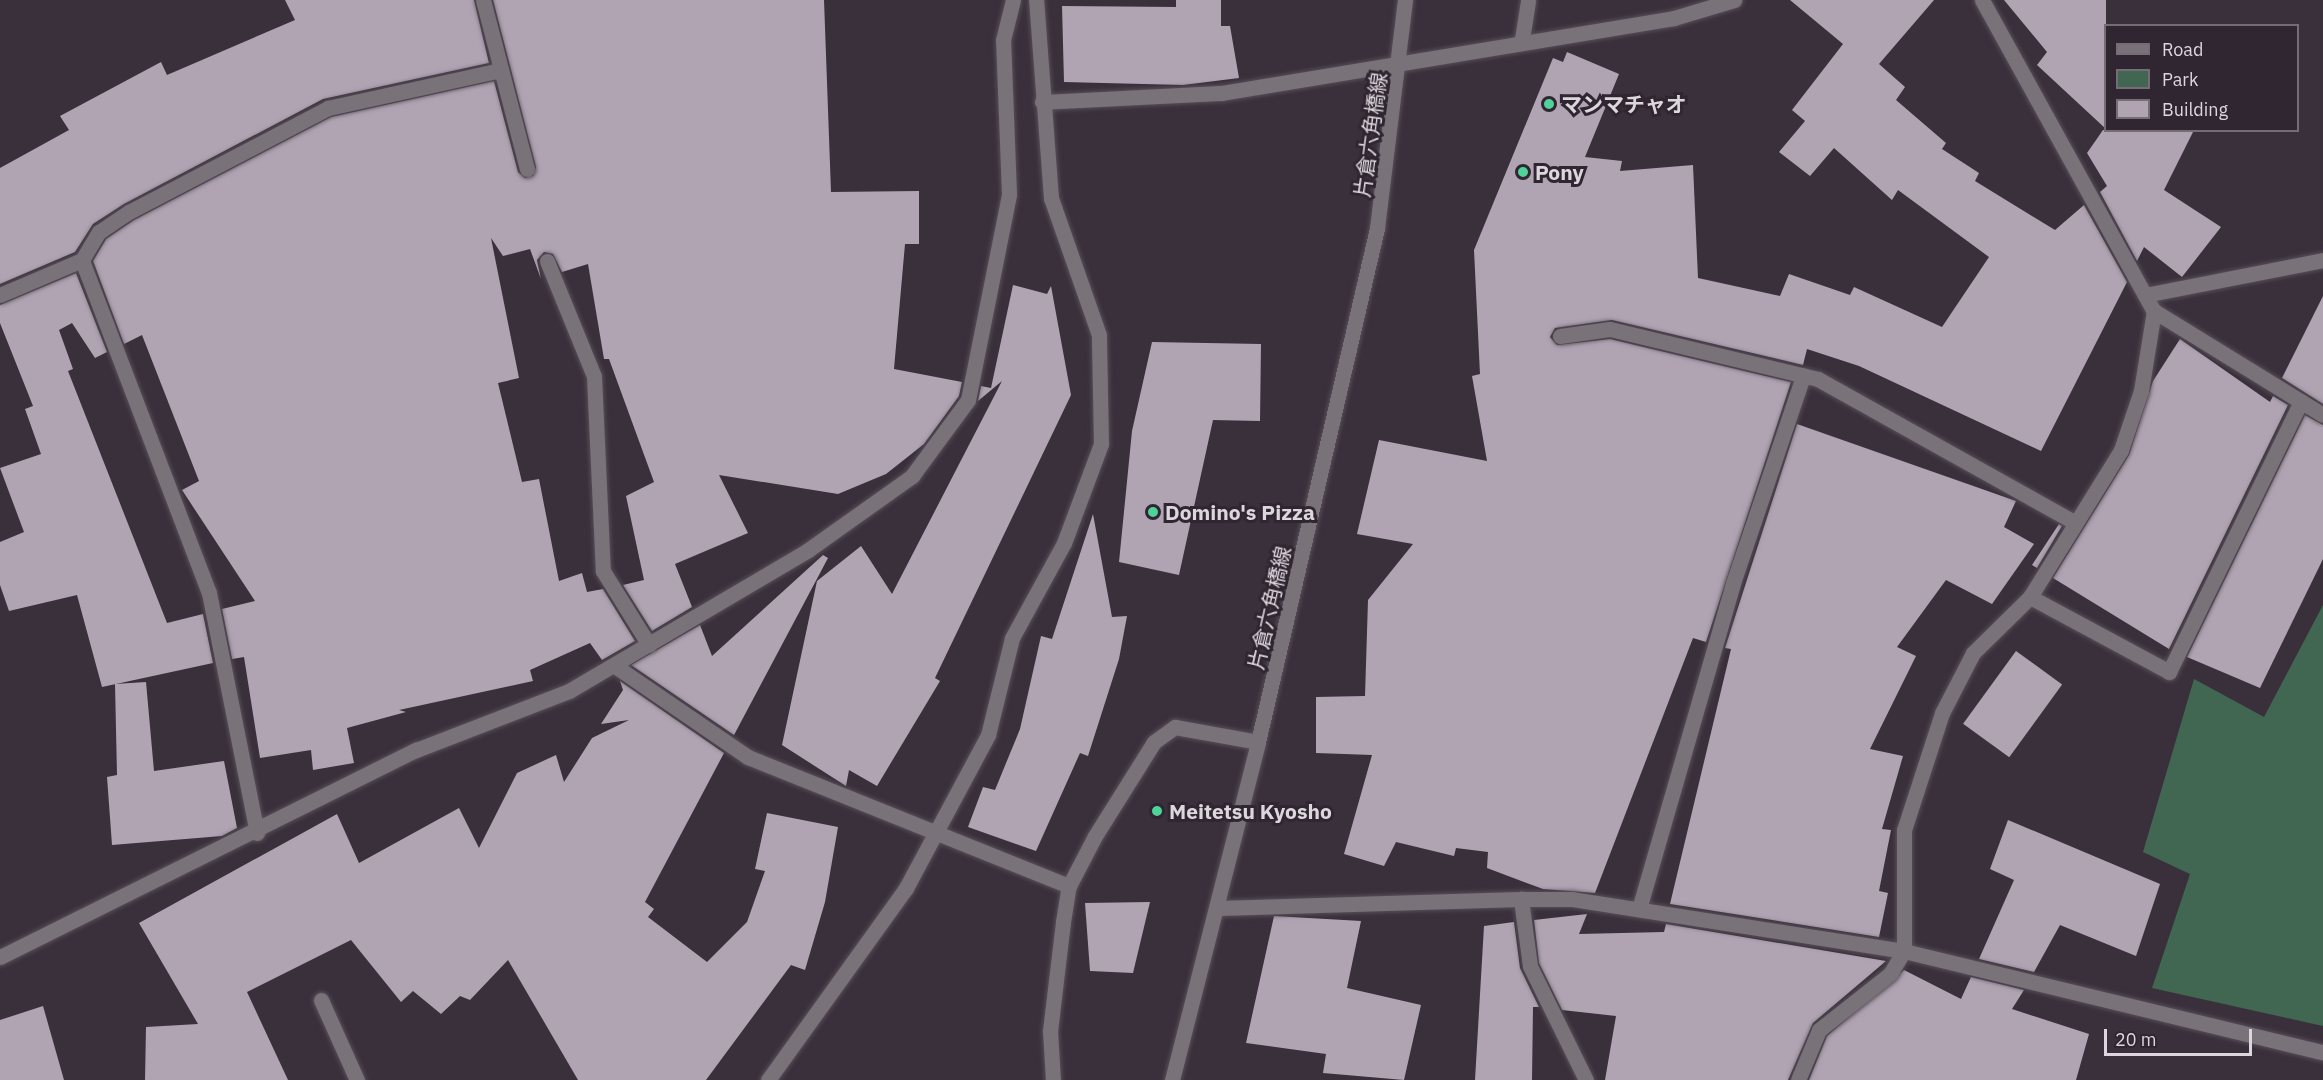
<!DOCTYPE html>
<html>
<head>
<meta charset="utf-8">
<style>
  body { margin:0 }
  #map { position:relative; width:2323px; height:1080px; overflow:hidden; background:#3a303c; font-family:"IBM Plex Sans","Noto Sans JP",sans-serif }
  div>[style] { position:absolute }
  .green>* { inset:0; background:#416753 }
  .building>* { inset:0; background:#b0a4b3; transform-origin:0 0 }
  .roads { filter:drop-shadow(0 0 2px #574e59) drop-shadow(0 0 2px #574e59) }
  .minor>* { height:15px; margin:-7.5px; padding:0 7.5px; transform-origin:7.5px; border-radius:7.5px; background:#797379 }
  .dots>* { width:16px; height:16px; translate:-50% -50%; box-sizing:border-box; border:3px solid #302631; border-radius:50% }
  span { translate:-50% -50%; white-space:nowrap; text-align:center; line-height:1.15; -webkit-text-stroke:6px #302631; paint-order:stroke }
  .poi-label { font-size:21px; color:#dcd6dd; font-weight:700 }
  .left { translate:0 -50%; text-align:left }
  .street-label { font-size:21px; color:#dcd6dd }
  .legend { position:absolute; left:2104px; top:24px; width:195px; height:108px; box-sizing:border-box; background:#302631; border:2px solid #756c76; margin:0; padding:8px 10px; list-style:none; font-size:18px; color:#dcd6dd }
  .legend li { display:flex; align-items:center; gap:12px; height:30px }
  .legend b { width:30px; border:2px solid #756c76 }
  .scale { position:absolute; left:2104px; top:1029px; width:148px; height:27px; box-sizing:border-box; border:3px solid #dcd6dd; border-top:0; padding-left:8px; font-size:18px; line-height:21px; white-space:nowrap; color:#dcd6dd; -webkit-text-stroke:4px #302631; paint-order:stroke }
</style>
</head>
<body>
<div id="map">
  <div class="green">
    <div style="clip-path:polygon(2323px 605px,2323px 1026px,2152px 988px,2190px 874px,2143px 852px,2194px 679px,2264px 717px)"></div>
  </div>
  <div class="building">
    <div style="clip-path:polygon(285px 0,474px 0,489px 63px,323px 99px,124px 204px,93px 224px,75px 252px,0 284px,0 168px,69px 130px,60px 116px,161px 62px,167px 75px,295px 20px)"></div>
    <div style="clip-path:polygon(493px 0,824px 0,831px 192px,919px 191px,919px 244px,905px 244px,894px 369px,962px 382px,959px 396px,924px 444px,886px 474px,838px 494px,719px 475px,748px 533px,675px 564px,692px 607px,652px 631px,623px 585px,644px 580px,626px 496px,654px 482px,609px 359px,604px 359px,588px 264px,562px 272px,553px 254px,544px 252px,537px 260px,541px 279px,530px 249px,503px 256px,491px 238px,519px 378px,498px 383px,522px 482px,539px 479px,559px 581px,582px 573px,587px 592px,603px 589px,635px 641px,602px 660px,590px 643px,530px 670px,533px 681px,399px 710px,406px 712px,347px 728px,354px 763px,313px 770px,311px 750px,260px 758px,244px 657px,232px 659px,222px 609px,255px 601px,182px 490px,199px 481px,142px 335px,124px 344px,93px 261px,106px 239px,134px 220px,331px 117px,494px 81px,518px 172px,525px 178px,533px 176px,536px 167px)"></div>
    <div style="clip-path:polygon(1176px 0,1221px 0,1221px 26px,1230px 26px,1239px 78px,1183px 85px,1064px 82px,1062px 6px,1176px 7px)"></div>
    <div style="clip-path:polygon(1790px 0,1934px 0,1879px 64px,1905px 87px,1896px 100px,1946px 143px,1942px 149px,1979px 173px,1975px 181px,2055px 230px,2084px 205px,2127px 282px,2041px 451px,1859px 366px,1807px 349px,1803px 365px,1612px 320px,1555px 328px,1550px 337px,1557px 345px,1610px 339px,1791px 382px,1706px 642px,1693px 638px,1595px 893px,1543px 889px,1487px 868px,1488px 852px,1456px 848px,1454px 856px,1396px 842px,1384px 866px,1344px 854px,1372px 755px,1316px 753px,1316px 697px,1365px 696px,1368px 600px,1413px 544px,1357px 534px,1379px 440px,1487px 461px,1472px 376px,1480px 374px,1474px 250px,1553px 58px,1563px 62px,1567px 52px,1619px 74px,1585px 157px,1622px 161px,1620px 171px,1693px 165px,1698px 278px,1780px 296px,1789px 274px,1850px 295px,1854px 287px,1942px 327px,1989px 257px,1898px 190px,1892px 200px,1834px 148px,1810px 176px,1779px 152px,1805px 121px,1792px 110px,1843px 44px)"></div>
    <div style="clip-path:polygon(2004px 0,2106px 0,2106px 129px,2037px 65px,2047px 52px)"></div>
    <div style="clip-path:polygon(2103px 130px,2194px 130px,2164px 190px,2221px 227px,2182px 277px,2144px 247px,2137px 261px,2100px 192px,2107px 186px,2087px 153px)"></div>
    <div style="clip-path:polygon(76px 273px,107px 352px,95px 358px,72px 323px,59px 330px,73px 369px,68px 371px,167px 623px,203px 614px,213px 663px,102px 687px,77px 595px,9px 611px,0 585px,0 542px,24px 532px,0 468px,41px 454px,25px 409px,33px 406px,0 323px,0 305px)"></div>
    <div style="clip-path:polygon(1013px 285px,1047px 294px,1051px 286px,1071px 395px,935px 678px,940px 681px,877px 786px,849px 770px,846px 786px,782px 745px,817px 581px,861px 546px,892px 594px,1002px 381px,978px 401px,981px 386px,991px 388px)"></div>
    <div style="clip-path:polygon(2323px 296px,2323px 404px,2282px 378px)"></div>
    <div style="clip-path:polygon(2180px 339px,2270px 402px,2273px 396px,2288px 405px,2169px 649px,2053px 578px,2129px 455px,2153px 381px)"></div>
    <div style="clip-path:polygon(1152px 342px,1261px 344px,1260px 421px,1213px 420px,1179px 575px,1119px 562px,1132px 431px)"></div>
    <div style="clip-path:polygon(2305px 415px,2323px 425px,2323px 559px,2260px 688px,2187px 657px)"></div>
    <div style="clip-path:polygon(1797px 424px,2016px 501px,2004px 527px,2034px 544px,1992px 604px,1946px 580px,1897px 647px,1916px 656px,1870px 749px,1903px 756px,1882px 829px,1891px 830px,1879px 891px,1888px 893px,1879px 937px,1670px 904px,1731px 649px,1725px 648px)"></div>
    <div style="clip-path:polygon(1093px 514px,1112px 617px,1127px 616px,1119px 659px,1088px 756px,1080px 753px,1036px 851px,968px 827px,983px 787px,995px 790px,1020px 729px,1041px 636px,1052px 639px)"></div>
    <div style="clip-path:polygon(2059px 524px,2062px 526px,2037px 568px,2032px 565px)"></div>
    <div style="clip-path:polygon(823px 555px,828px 558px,734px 735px,631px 665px,700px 625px,712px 656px)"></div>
    <div style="left:2016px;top:651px;width:57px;height:90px;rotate:36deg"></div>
    <div style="clip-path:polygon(620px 681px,724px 753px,645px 902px,654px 909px,648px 917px,707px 962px,747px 922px,765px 871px,755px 869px,767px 813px,838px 827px,825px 902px,805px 970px,791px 965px,706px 1080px,578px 1080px,508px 960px,470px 1000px,460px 996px,441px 1014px,413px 991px,401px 1002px,351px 940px,247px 992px,288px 1080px,145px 1080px,146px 1027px,198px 1024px,139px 923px,337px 814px,359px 863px,459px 808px,479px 848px,517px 773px,556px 755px,564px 782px,592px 738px,629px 720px,601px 724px,623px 690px)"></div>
    <div style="clip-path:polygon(146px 682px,154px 771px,224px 761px,237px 828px,222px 836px,112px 845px,107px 777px,117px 775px,115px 684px)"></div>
    <div style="clip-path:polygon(2008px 820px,2160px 884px,2136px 956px,2060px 925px,2034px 972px,1979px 959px,2014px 880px,1990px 869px)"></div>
    <div style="clip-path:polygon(1150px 902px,1133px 973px,1090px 971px,1085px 903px)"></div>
    <div style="clip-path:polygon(1587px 914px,1579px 934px,1664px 932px,1666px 924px,1886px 961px,1813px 1023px,1788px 1080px,1605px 1080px,1616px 1016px,1562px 1010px,1539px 963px,1534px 920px)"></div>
    <div style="clip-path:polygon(1274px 916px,1361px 921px,1347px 988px,1421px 1005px,1404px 1080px,1323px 1073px,1326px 1054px,1246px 1043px)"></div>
    <div style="clip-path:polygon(1514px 922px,1520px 968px,1539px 1007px,1533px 1007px,1532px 1080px,1475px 1080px,1484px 926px)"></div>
    <div style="clip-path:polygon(1904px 970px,1961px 999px,1971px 977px,2024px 990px,2012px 1009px,2089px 1034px,2076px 1080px,1809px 1080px,1827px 1036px)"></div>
    <div style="clip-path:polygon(43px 1006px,64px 1080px,0 1080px,0 1020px)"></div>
  </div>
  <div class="roads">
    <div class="minor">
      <div style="left:483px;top:0;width:175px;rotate:75.4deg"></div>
      <div style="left:1982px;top:0;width:355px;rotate:61.1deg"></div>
      <div style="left:2154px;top:311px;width:198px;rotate:31.6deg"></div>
      <div style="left:1522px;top:39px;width:39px;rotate:-81deg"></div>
      <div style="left:1042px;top:102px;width:180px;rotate:-2.9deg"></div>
      <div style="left:1222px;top:93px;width:458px;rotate:-9.4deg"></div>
      <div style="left:1674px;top:18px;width:63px;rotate:-16.7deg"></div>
      <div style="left:547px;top:261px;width:124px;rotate:67.8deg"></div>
      <div style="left:594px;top:376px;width:195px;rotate:87.4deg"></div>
      <div style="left:603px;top:571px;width:87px;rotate:58.1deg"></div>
      <div style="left:0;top:295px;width:89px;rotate:-23.1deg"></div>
      <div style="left:2145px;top:295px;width:181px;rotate:-11.1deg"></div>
      <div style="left:1560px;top:336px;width:50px;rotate:-8deg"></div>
      <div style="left:1610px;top:329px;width:214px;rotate:13.5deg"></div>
      <div style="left:1818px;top:379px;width:295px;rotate:29.2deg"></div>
      <div style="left:2030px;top:597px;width:158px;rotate:28.3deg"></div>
      <div style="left:2169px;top:672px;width:301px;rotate:-64deg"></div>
      <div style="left:615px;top:666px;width:161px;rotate:34.4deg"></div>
      <div style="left:748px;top:757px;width:346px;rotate:21.9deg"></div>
      <div style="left:257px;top:833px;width:245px;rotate:-101.3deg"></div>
      <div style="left:209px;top:593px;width:356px;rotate:-110.9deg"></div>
      <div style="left:82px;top:260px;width:33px;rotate:-59deg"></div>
      <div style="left:99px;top:232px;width:36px;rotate:-34deg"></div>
      <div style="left:129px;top:212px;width:225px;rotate:-27.6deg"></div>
      <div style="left:328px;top:108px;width:177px;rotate:-12.4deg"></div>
      <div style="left:1218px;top:908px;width:303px;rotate:-1.7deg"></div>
      <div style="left:1639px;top:909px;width:339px;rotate:-73.9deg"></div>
      <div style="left:1733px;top:583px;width:219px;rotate:-71.3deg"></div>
      <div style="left:0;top:957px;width:465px;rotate:-26.5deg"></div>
      <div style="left:416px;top:750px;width:164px;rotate:-21.1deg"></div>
      <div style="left:569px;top:691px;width:277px;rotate:-30.5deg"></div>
      <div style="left:808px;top:550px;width:128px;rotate:-35.4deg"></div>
      <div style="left:912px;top:476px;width:94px;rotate:-53.6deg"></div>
      <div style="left:968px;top:400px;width:210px;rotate:-78.7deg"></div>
      <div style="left:1009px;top:194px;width:154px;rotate:-92.2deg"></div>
      <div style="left:1003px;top:40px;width:41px;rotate:-76deg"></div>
      <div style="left:321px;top:1000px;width:88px;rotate:65.8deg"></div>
      <div style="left:768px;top:1080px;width:236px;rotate:-54.3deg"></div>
      <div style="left:906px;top:888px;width:174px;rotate:-61.8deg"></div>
      <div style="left:988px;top:735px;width:100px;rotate:-76.1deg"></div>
      <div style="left:1012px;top:638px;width:108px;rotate:-61.3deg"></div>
      <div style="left:1064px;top:543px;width:106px;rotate:-69.5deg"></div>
      <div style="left:1101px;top:444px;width:109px;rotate:-91.1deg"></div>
      <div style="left:1099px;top:335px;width:145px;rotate:-109.3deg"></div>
      <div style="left:1051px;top:198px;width:199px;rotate:-94.3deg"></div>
      <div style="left:1053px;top:1080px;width:49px;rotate:-93.5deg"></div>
      <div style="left:1050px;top:1031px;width:110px;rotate:-83.2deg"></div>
      <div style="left:1063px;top:922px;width:36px;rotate:-81deg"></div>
      <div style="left:1069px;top:886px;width:56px;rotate:-62.5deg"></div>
      <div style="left:1095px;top:836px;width:111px;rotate:-57.9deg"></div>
      <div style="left:1154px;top:742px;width:26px;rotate:-36deg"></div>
      <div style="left:1175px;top:727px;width:84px;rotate:10.2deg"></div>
      <div style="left:1172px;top:1080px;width:349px;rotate:-75.7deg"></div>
      <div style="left:1258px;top:742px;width:528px;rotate:-76.96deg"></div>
      <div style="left:1377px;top:228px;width:230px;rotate:-83deg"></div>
      <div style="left:1586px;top:1080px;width:127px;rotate:-116.2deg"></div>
      <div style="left:1530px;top:966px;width:68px;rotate:-97.7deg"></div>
      <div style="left:1521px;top:899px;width:51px"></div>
      <div style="left:1572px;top:899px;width:336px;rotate:8.9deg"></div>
      <div style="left:1904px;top:951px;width:431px;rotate:13.6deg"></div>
      <div style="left:1798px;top:1080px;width:54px;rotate:-67.2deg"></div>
      <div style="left:1819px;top:1030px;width:90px;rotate:-38.3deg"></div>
      <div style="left:1890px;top:974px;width:27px;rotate:-59deg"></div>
      <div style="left:1904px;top:951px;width:121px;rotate:-90deg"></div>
      <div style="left:1904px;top:830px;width:123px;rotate:-72deg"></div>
      <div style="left:1942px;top:713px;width:68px;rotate:-62.7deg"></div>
      <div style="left:1973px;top:653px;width:80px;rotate:-44.5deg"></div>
      <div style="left:2030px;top:597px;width:173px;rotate:-58.2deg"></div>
      <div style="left:2121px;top:450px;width:62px;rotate:-71.3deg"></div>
      <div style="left:2141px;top:391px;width:81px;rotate:-80.8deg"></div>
    </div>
  </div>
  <div class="dots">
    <div style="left:1549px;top:104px;background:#50d398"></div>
    <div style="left:1523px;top:172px;background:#50d398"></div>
    <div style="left:1153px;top:512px;background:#50d398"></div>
    <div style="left:1157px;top:811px;background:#50d398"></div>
  </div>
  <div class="poi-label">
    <span class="left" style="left:1561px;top:104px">マンマチャオ</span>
    <span class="left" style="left:1535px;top:172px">Pony</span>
    <span class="left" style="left:1165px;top:512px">Domino's Pizza</span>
    <span class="left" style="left:1169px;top:811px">Meitetsu Kyosho</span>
  </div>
  <div class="street-label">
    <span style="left:1370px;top:135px;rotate:-82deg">片倉六角橋線</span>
    <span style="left:1269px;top:608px;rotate:-77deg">片倉六角橋線</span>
  </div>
  <ul class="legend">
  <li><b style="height:8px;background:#797379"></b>Road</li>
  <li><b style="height:16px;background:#416753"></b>Park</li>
  <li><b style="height:16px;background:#b0a4b3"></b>Building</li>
  </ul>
  <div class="scale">20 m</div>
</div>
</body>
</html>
